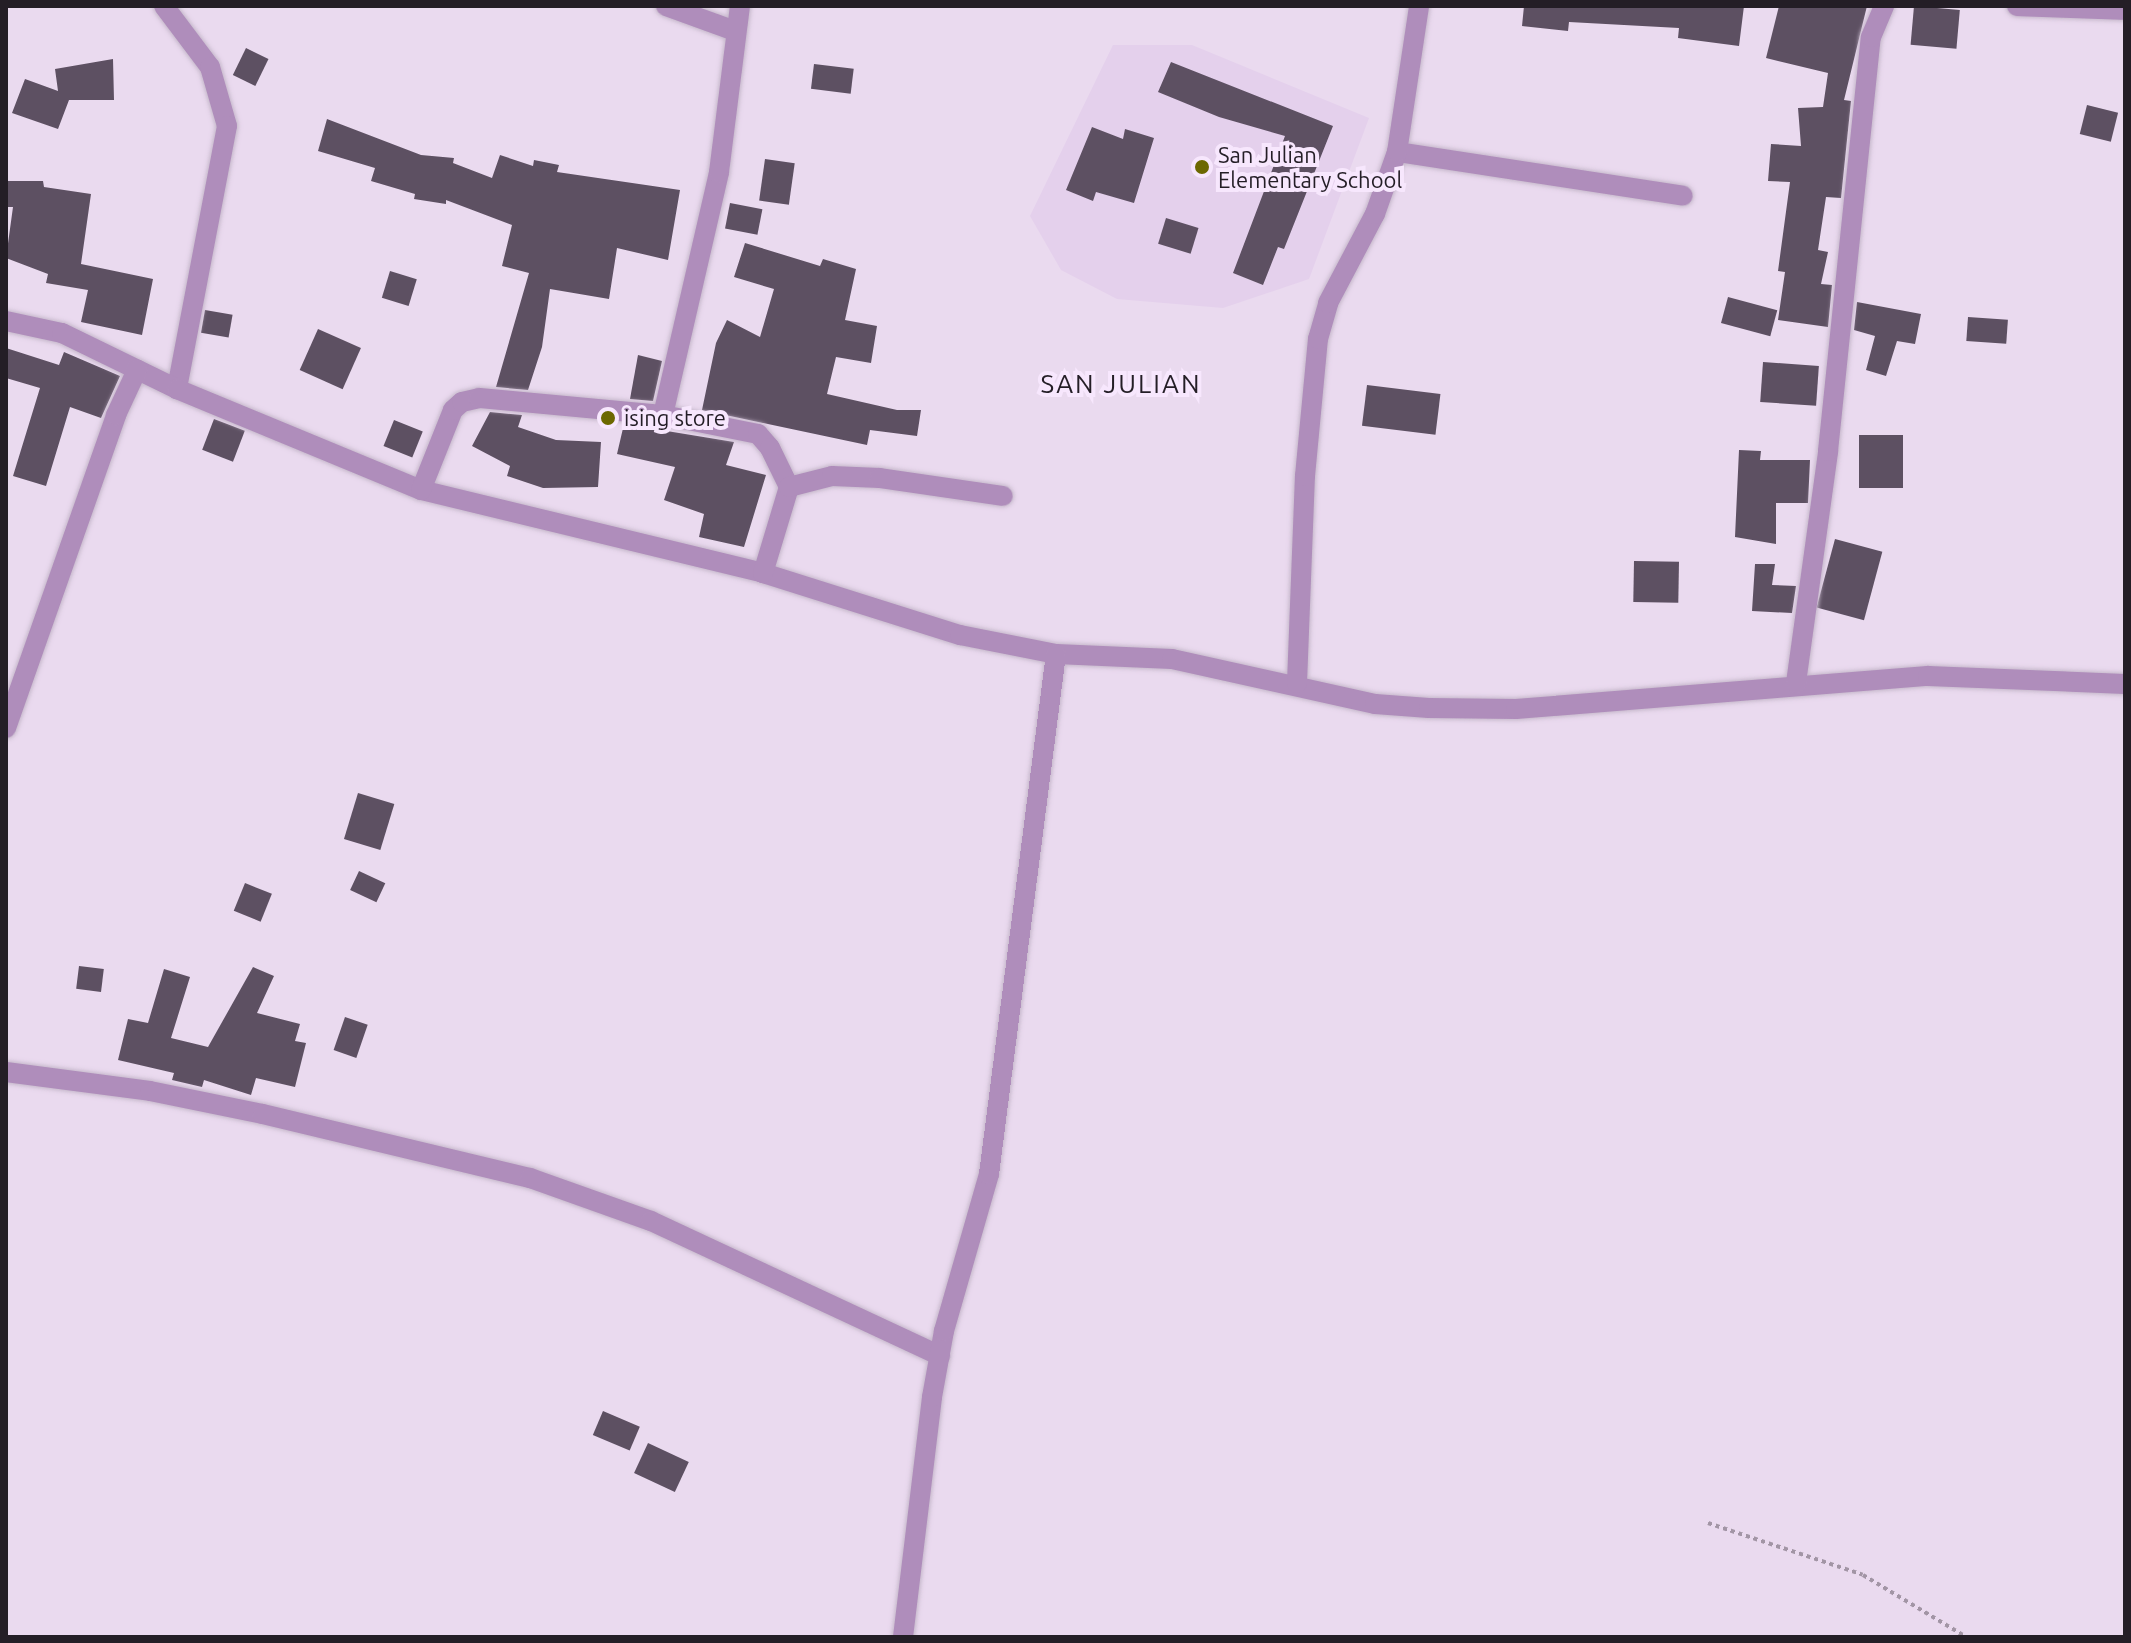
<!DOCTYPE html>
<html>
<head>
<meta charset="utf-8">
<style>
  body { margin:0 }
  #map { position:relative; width:2131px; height:1643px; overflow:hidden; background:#eadaef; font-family:Ubuntu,sans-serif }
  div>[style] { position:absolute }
  .built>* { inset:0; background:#e4d0ec }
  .building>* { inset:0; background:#5d5062; transform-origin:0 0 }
  .path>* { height:4px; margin-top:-2px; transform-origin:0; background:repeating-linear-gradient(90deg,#a295a5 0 4px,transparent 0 8px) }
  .roads { filter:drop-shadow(0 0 2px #c6b8cb) drop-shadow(0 0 2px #c6b8cb) }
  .street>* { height:20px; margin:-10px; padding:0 10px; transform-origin:10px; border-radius:10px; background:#af8dbb }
  .dots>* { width:22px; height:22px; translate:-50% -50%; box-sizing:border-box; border:4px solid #f7e7fd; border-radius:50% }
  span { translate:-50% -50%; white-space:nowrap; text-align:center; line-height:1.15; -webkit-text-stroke:8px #f7e7fd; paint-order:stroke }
  .poi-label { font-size:22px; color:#241e26 }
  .left { translate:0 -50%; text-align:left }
  .quarter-label { font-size:26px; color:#241e26; letter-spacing:2px }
  .frame { position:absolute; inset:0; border:8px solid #241e26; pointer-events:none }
</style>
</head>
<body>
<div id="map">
  <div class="built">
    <div style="clip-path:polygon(1113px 45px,1192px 45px,1369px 118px,1309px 279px,1223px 308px,1117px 299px,1061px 270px,1030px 216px)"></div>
  </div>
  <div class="building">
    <div style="clip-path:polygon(1524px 6px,1744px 6px,1739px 46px,1678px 38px,1679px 28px,1569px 22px,1568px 31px,1522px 26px)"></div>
    <div style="clip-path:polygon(1779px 6px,1867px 6px,1844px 100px,1851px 101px,1841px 198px,1826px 197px,1818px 250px,1828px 252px,1821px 284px,1832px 285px,1828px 327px,1778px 320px,1785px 272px,1778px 271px,1790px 182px,1768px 181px,1771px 144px,1801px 146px,1798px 108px,1823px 107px,1828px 73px,1766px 58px)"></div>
    <div style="left:1914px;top:6px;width:46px;height:39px;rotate:5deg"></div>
    <div style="left:246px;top:48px;width:25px;height:30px;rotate:26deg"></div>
    <div style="clip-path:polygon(113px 59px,114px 100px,69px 100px,58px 129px,12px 113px,25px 79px,58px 91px,55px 69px)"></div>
    <div style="clip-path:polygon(1171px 62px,1333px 126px,1284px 249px,1278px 247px,1263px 285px,1233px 273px,1285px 136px,1219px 117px,1158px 92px)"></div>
    <div style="left:814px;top:64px;width:40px;height:25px;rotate:7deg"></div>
    <div style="left:2087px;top:105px;width:32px;height:30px;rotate:14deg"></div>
    <div style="clip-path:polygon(327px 119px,421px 155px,454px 158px,453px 163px,492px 178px,500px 155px,533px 166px,534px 160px,559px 165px,557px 172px,680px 190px,668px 260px,617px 248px,609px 299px,550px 289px,542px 347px,528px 390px,496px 387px,529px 273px,502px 266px,512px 225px,446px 200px,446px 204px,414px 199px,415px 194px,371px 181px,375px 168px,318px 151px)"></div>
    <div style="clip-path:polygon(1092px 127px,1123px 139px,1125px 129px,1154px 138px,1134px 203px,1096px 192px,1093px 201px,1066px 190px)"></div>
    <div style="left:765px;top:159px;width:30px;height:42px;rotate:8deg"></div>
    <div style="clip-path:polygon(6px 181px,43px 181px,44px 187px,91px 194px,81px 264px,153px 279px,142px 335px,81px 322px,88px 290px,46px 283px,48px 274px,6px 258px,13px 207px,6px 207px)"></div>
    <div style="left:730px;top:203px;width:33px;height:26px;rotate:11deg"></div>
    <div style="left:1166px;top:218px;width:34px;height:27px;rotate:17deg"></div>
    <div style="clip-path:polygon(745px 243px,820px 266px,823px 259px,856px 269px,845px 320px,877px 326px,871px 363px,836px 357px,827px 394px,897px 410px,921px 410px,917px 436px,870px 430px,867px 445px,702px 410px,716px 343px,727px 320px,760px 337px,774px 289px,734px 277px)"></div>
    <div style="left:390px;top:271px;width:28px;height:28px;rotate:17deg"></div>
    <div style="left:1728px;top:297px;width:51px;height:27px;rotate:15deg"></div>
    <div style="clip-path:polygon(1857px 302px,1921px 314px,1915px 344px,1897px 341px,1886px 376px,1866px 370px,1875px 336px,1854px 330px)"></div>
    <div style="left:205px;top:310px;width:28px;height:23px;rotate:10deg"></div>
    <div style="left:1968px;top:317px;width:40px;height:24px;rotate:4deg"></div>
    <div style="left:318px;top:329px;width:47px;height:45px;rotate:24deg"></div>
    <div style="clip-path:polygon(6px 348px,59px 365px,64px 352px,120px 376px,101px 418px,70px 407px,46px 486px,13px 476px,40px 388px,6px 378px)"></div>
    <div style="clip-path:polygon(638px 355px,662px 361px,653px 401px,630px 399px)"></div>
    <div style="left:1763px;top:362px;width:56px;height:40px;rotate:4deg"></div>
    <div style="left:1367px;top:385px;width:74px;height:41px;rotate:7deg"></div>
    <div style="clip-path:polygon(490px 412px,522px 415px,518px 427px,556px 440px,601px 442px,598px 487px,543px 488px,507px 476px,510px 466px,472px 446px)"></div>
    <div style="left:214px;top:419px;width:33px;height:33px;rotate:21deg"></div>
    <div style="left:394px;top:420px;width:31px;height:28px;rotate:22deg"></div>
    <div style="clip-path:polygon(624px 424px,734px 442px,726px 465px,766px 475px,744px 547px,699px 537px,704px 514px,664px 500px,675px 467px,617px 454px)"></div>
    <div style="left:1859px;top:435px;width:44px;height:53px"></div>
    <div style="clip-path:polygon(1739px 450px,1761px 451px,1760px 460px,1810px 460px,1808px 503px,1776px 503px,1776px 544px,1735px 537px)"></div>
    <div style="left:1835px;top:539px;width:49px;height:71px;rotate:15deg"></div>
    <div style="left:1634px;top:561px;width:45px;height:41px;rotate:1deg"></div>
    <div style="clip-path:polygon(1755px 564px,1775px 564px,1772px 585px,1796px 586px,1792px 613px,1752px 611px)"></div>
    <div style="left:358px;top:793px;width:38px;height:48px;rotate:17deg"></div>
    <div style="left:359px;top:871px;width:29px;height:21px;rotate:25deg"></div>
    <div style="left:245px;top:883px;width:29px;height:30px;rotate:22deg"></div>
    <div style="left:79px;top:966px;width:25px;height:23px;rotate:7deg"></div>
    <div style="clip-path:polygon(253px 967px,274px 976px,257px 1013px,300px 1024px,295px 1041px,306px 1043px,295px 1087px,256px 1078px,251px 1095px,204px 1080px,202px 1087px,172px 1080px,174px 1073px,118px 1060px,128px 1019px,148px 1023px,164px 969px,190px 977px,171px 1038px,208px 1047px)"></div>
    <div style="left:345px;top:1017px;width:24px;height:35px;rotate:19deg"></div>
    <div style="left:603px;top:1411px;width:40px;height:26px;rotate:23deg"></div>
    <div style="left:648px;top:1443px;width:45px;height:33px;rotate:25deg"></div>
  </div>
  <div class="path">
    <div style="left:1708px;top:1523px;width:163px;rotate:18.5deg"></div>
    <div style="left:1863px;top:1575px;width:120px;rotate:31deg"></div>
  </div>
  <div class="roads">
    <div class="street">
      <div style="left:164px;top:6px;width:76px;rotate:53deg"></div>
      <div style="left:210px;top:67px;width:61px;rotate:73.9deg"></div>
      <div style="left:227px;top:126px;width:268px;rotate:100.8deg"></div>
      <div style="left:666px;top:6px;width:73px;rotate:19.9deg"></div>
      <div style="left:2017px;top:6px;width:108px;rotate:2.1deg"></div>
      <div style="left:1397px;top:152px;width:289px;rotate:8.7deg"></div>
      <div style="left:6px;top:321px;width:57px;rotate:12.1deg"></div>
      <div style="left:62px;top:333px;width:128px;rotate:26deg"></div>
      <div style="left:177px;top:389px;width:264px;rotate:22.5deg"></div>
      <div style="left:421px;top:490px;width:352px;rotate:13.6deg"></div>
      <div style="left:763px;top:573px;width:207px;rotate:17.5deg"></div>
      <div style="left:960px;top:635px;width:98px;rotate:11.2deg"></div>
      <div style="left:1056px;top:654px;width:116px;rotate:2.5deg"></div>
      <div style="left:1172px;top:659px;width:208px;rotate:12.5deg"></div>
      <div style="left:1375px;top:704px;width:54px;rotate:4.2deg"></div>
      <div style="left:1429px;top:708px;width:87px;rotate:0.7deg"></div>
      <div style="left:1516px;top:709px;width:413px;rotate:-4.6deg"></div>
      <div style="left:1928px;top:676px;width:197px;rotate:2.3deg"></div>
      <div style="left:663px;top:415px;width:97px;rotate:11.3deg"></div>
      <div style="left:758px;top:434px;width:18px;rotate:49deg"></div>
      <div style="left:770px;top:448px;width:43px;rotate:64deg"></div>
      <div style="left:789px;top:487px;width:90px;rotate:106.8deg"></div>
      <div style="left:789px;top:487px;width:44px;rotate:-14.3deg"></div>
      <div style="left:832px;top:476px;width:48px;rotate:2.4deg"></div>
      <div style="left:880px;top:478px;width:124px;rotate:8.3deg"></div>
      <div style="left:421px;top:490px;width:86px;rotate:-68.2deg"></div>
      <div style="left:453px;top:410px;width:12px;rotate:-42deg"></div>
      <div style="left:462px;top:402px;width:17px;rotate:-13deg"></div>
      <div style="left:479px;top:398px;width:185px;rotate:5.3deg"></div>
      <div style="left:663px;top:415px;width:249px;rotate:-77deg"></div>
      <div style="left:719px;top:172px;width:167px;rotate:-82.8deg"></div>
      <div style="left:1297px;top:683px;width:207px;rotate:-87.8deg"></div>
      <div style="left:1305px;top:476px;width:138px;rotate:-84.6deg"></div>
      <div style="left:1318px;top:339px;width:37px;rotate:-74deg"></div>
      <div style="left:1328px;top:303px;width:101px;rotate:-62.2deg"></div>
      <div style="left:1375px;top:214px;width:66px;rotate:-70.5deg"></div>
      <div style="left:1397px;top:152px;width:148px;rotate:-81.4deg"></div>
      <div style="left:1796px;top:683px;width:234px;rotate:-82.1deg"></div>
      <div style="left:1828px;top:451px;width:416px;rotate:-84.1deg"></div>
      <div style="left:1871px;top:37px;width:34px;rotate:-67deg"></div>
      <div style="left:6px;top:728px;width:332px;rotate:-70.6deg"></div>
      <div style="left:116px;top:415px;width:50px;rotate:-65deg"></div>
      <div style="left:6px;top:1072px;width:145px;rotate:7.5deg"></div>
      <div style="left:150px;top:1091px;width:115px;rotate:11.5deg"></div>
      <div style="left:263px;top:1114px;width:275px;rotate:13.5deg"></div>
      <div style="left:530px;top:1178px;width:128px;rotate:19.6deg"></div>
      <div style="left:651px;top:1221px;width:319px;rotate:25deg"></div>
      <div style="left:903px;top:1637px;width:242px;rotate:-83.1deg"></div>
      <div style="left:932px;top:1397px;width:67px;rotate:-79.7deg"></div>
      <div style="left:944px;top:1331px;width:163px;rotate:-74deg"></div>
      <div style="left:989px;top:1174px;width:524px;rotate:-82.66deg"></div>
    </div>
  </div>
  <div class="dots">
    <div style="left:1202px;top:167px;background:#6c6801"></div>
    <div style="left:608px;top:418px;background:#6c6801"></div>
  </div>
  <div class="poi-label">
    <span class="left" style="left:1218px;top:167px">San Julian<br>Elementary School</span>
    <span class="left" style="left:624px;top:418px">ising store</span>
  </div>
  <div class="quarter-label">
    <span style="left:1121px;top:384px">SAN JULIAN</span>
  </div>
  <div class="frame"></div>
</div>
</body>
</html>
